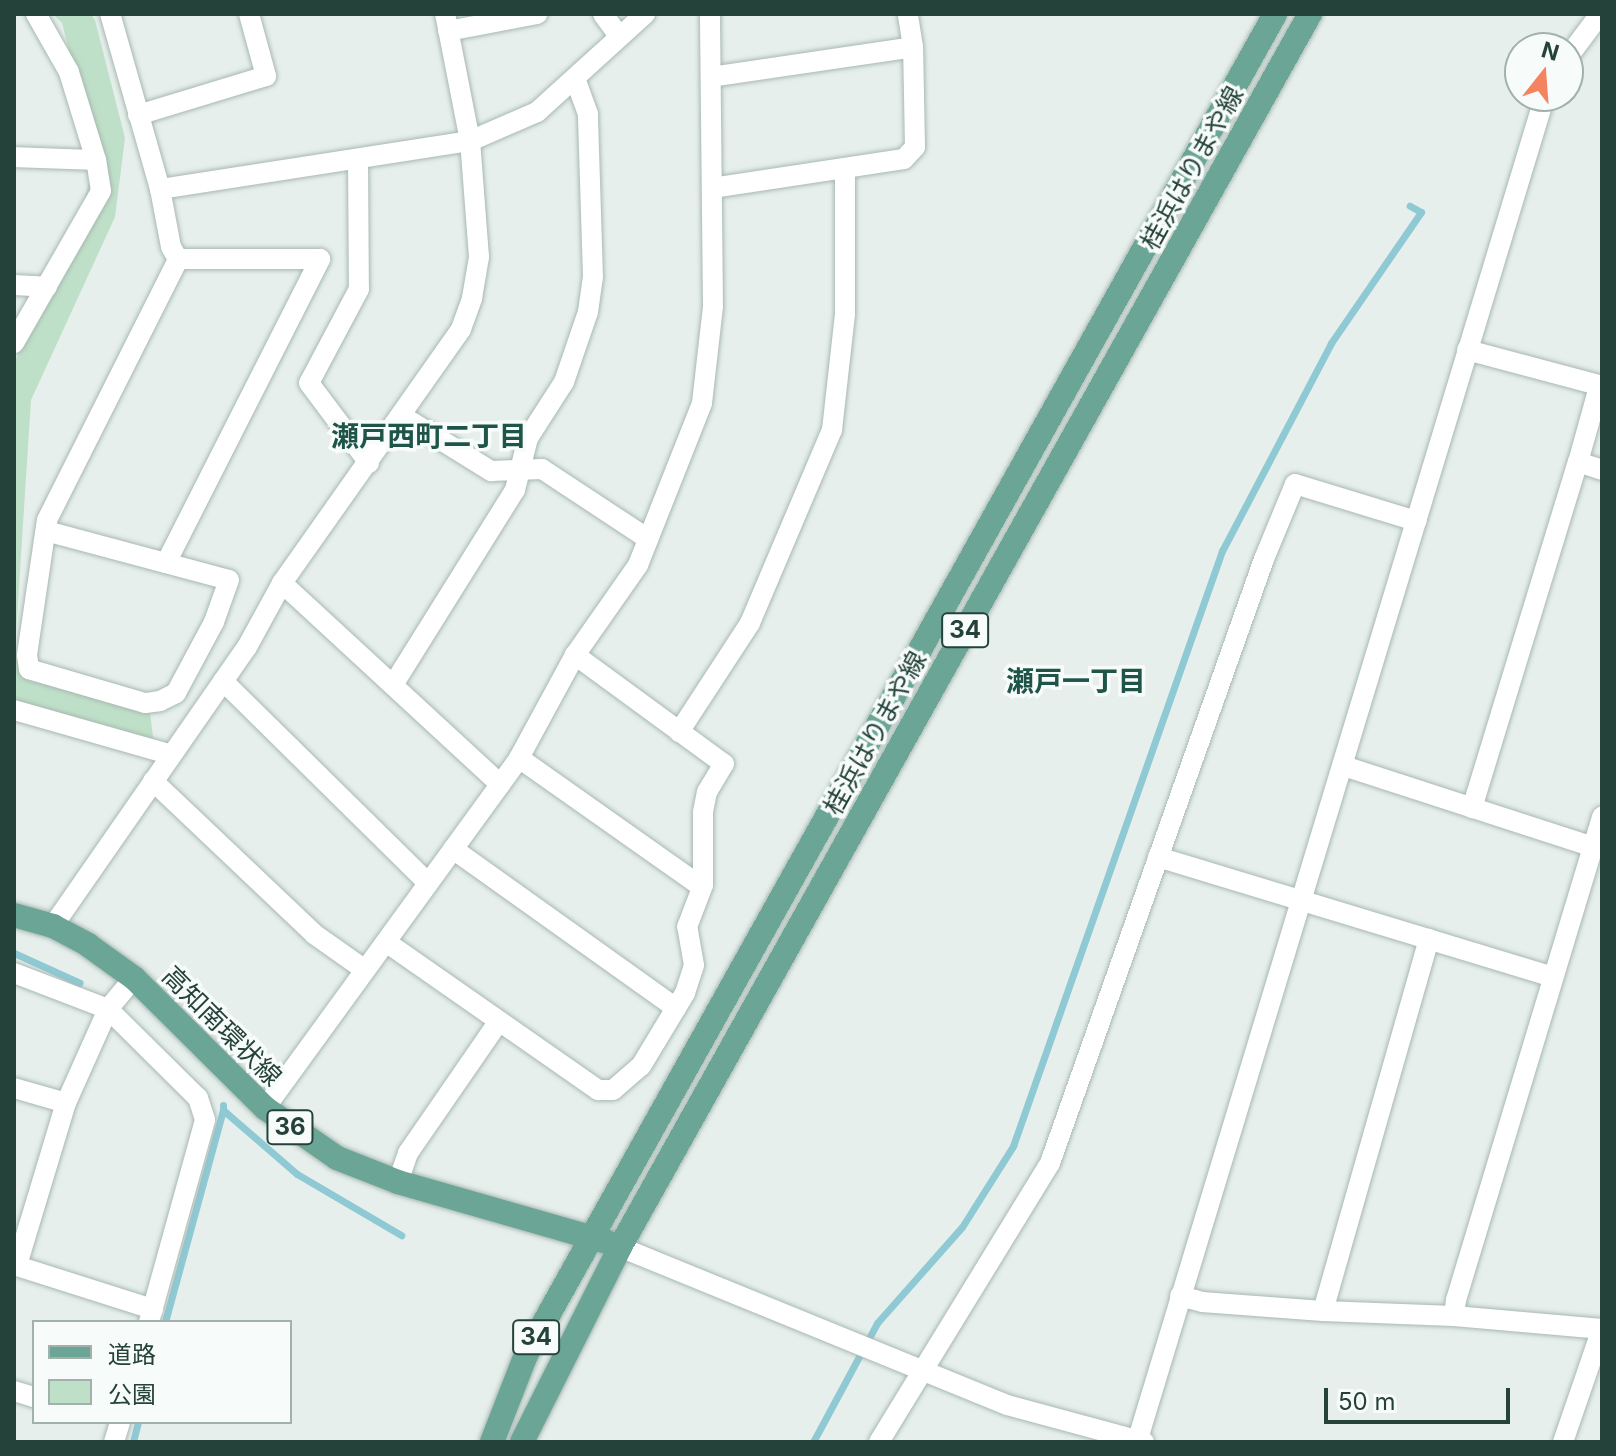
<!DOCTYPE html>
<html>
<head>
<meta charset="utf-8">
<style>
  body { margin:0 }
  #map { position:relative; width:1616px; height:1456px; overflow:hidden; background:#e6efeb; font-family:Inter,"Noto Sans JP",sans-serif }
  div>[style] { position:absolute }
  .green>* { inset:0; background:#bfe0c8 }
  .stream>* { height:7px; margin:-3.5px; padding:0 3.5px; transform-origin:3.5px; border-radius:3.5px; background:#8ec9d4 }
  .roads { filter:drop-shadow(0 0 2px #a8b8b2) drop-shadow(0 0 2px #a8b8b2) }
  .street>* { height:20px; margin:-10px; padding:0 10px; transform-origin:10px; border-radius:10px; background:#fff }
  .primary>* { height:24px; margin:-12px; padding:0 12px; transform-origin:12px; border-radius:12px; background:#6aa596 }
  span { translate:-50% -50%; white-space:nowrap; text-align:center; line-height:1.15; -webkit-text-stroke:7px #f7fbf9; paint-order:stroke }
  .shield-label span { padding:2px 6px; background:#f7fbf9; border:2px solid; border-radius:6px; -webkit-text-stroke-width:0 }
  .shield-label { font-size:24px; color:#24423a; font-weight:700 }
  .street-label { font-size:26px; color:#24423a }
  .neighbourhood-label { font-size:28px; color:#1f5548; font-weight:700 }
  .frame { position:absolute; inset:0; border:16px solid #24423a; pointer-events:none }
  .legend { position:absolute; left:32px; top:1320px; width:260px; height:104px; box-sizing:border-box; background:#f7fbf9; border:2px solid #a3b1ad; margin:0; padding:10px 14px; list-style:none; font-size:24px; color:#24423a }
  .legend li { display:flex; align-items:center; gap:16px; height:40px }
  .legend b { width:40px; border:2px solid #a3b1ad }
  .north { position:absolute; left:1504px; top:32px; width:80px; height:80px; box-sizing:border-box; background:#f7fbf9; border:2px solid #a3b1ad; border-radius:50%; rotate:17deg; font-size:22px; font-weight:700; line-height:32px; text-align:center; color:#24423a }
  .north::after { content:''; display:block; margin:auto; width:28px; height:36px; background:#f4845f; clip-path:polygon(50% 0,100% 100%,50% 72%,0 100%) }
  .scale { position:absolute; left:1324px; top:1388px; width:186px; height:36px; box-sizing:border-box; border:4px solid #24423a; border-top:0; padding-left:10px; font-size:24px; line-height:28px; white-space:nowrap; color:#24423a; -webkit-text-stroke:6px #f7fbf9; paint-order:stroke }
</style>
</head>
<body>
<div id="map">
  <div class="green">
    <div style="clip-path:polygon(53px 14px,91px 14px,95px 20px,125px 138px,115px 217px,31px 400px,15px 649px,56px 680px,149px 704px,154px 745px,14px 706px,14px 363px,79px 222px,96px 154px,62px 23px)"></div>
  </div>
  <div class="stream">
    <div style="left:14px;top:953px;width:72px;rotate:24.4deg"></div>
    <div style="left:223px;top:1105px;width:5px;rotate:90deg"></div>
    <div style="left:223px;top:1110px;width:98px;rotate:40.9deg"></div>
    <div style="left:297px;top:1174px;width:121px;rotate:30.4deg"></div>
    <div style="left:165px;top:1322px;width:220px;rotate:-74.7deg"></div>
    <div style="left:133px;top:1442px;width:21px;rotate:-76deg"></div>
    <div style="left:813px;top:1442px;width:135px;rotate:-61.7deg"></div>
    <div style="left:877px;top:1323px;width:128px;rotate:-48.5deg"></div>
    <div style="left:962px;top:1227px;width:96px;rotate:-57.8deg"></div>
    <div style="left:1013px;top:1146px;width:631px;rotate:-70.65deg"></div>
    <div style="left:1222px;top:551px;width:235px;rotate:-62.3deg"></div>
    <div style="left:1331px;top:343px;width:159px;rotate:-55.5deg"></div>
    <div style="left:1421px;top:212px;width:13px;rotate:-151deg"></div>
  </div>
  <div class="roads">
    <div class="street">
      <div style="left:603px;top:14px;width:27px;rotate:54deg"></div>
      <div style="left:448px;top:31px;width:91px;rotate:-10.8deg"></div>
      <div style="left:1568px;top:57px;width:54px;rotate:-53.3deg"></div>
      <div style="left:711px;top:77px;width:204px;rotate:-8.4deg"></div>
      <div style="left:138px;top:115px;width:134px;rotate:-16.9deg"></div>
      <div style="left:266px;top:76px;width:64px;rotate:-105.3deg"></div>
      <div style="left:14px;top:157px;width:82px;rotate:2.1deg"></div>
      <div style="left:358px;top:159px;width:130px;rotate:89.6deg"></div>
      <div style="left:359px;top:289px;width:106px;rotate:118deg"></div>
      <div style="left:309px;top:383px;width:100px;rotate:53.1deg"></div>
      <div style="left:712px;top:188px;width:194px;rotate:-8.6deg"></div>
      <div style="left:904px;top:159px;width:16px;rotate:-47deg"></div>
      <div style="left:915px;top:147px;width:100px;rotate:-91.1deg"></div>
      <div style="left:913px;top:47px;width:33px;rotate:-99deg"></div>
      <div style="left:160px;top:189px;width:314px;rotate:-8.8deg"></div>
      <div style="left:470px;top:141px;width:73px;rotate:-23.4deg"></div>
      <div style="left:537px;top:112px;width:146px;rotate:-42.2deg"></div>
      <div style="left:14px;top:285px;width:33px;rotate:3deg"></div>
      <div style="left:14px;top:343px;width:175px;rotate:-60.2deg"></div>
      <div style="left:101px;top:191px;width:31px;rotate:-99deg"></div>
      <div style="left:96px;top:160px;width:92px;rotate:-107.1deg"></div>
      <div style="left:69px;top:72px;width:67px;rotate:-119.6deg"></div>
      <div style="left:1467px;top:350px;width:140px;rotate:14.9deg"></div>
      <div style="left:1599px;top:387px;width:78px;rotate:105.6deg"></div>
      <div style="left:1578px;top:462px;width:25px;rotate:18deg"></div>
      <div style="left:402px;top:416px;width:105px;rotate:31.7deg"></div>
      <div style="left:491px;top:471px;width:51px;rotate:-2.2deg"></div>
      <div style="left:542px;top:469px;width:127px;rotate:33.4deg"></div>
      <div style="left:46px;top:531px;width:189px;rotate:15deg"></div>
      <div style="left:229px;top:580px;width:45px;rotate:109.7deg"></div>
      <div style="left:214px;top:622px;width:81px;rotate:118.2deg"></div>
      <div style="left:176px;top:693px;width:18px;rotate:153deg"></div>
      <div style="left:160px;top:701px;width:15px;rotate:172deg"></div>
      <div style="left:145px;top:703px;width:121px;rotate:-163.7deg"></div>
      <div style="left:29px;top:669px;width:14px;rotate:-98deg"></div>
      <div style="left:27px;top:655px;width:136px;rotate:-81.6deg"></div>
      <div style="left:47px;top:520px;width:292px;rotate:-63.3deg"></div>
      <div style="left:178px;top:259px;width:14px;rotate:-120deg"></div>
      <div style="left:171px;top:247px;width:59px;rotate:-100.7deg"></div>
      <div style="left:160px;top:189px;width:182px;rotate:-105.9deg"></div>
      <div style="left:166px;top:563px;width:341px;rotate:-63.1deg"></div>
      <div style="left:320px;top:259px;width:142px;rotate:180deg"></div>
      <div style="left:282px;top:583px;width:297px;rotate:42.7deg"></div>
      <div style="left:223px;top:681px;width:288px;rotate:44.6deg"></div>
      <div style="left:393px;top:685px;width:230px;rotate:-58deg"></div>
      <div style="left:515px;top:490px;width:54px;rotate:-76deg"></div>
      <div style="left:528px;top:438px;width:67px;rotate:-57.3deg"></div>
      <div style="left:564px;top:382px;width:74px;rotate:-71.1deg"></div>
      <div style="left:588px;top:312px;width:35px;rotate:-82deg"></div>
      <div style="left:593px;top:277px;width:163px;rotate:-91.8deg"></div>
      <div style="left:588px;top:114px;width:37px;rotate:-110deg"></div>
      <div style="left:14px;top:710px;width:164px;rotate:15.9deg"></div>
      <div style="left:679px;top:732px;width:130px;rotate:-56.9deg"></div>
      <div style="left:750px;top:623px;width:210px;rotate:-67deg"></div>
      <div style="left:832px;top:430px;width:117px;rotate:-83.6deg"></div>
      <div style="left:845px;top:314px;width:146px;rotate:-90deg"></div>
      <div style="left:519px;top:758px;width:224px;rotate:35.2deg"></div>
      <div style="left:1344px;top:766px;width:262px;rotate:18deg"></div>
      <div style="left:153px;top:781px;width:222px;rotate:43.5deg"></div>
      <div style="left:314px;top:934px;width:62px;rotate:35.2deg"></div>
      <div style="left:1472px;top:808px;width:362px;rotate:-73deg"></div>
      <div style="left:453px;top:849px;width:274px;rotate:35.5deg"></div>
      <div style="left:1158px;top:857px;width:412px;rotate:16.9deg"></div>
      <div style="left:53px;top:926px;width:340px;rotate:-55.2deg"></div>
      <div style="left:247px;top:647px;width:73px;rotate:-61.3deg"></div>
      <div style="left:282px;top:583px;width:311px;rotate:-54.8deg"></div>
      <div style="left:461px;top:329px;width:33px;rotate:-70deg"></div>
      <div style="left:472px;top:298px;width:42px;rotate:-80.3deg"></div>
      <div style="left:479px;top:257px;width:116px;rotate:-94.4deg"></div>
      <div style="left:470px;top:141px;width:129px;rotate:-101.1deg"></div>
      <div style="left:386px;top:942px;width:259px;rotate:34.9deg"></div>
      <div style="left:598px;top:1090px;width:15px"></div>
      <div style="left:613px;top:1090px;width:37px;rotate:-41deg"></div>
      <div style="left:641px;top:1066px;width:85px;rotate:-58.9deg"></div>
      <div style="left:685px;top:993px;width:29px;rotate:-72deg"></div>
      <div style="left:694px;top:965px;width:39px;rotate:-100deg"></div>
      <div style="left:687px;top:927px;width:45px;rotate:-69.1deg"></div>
      <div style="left:703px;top:885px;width:73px;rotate:-90deg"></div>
      <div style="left:703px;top:812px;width:20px;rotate:-79deg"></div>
      <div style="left:707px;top:792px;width:33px;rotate:-59deg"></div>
      <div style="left:724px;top:764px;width:185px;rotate:-143.8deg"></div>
      <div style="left:14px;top:973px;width:101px;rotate:21deg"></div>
      <div style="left:108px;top:1009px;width:127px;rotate:44.7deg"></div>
      <div style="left:198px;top:1098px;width:23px;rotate:72deg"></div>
      <div style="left:205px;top:1120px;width:210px;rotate:105.5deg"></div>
      <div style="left:14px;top:1088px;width:54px;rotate:16.1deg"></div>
      <div style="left:265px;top:1108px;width:432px;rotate:-54deg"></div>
      <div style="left:519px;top:758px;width:117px;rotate:-61.5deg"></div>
      <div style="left:575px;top:655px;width:110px;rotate:-55deg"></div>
      <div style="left:638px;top:565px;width:174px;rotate:-68.4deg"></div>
      <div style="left:702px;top:403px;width:97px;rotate:-83.5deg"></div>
      <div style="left:713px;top:307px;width:293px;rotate:-90.6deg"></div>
      <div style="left:398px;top:1182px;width:31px;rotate:-71deg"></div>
      <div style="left:408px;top:1153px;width:160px;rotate:-55.4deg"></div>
      <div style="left:620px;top:1247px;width:418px;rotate:22.2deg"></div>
      <div style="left:1007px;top:1405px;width:142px;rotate:15.1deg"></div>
      <div style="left:14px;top:1265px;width:146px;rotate:17.6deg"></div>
      <div style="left:17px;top:1265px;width:169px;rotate:-73.2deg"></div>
      <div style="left:66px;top:1103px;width:103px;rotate:-65.9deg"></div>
      <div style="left:108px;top:1009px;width:40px;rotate:-50deg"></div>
      <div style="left:1180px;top:1296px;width:23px;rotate:15deg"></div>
      <div style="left:1202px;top:1302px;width:121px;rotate:4.3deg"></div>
      <div style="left:1323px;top:1311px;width:131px;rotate:2.2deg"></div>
      <div style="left:1454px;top:1316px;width:149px;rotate:5deg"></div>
      <div style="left:1323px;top:1311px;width:387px;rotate:-74.1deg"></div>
      <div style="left:1454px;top:1316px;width:16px;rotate:-83deg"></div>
      <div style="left:1456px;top:1300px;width:505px;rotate:-73.18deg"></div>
      <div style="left:14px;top:1391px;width:21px;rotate:17deg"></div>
      <div style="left:114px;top:1442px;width:21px;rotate:-73deg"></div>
      <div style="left:879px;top:1442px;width:327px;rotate:-58.5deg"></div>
      <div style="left:1050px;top:1163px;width:641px;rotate:-70.49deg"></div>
      <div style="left:1264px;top:559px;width:81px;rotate:-67.5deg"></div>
      <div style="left:1295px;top:484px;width:127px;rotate:17deg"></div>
      <div style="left:1137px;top:1442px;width:1406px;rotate:-73.14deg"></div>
      <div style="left:1563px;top:1442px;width:120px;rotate:-71deg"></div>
    </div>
    <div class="primary">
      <div style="left:14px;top:915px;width:41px;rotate:15.8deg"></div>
      <div style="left:53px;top:926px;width:40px;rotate:28deg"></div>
      <div style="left:88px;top:945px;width:57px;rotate:35.7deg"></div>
      <div style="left:134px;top:978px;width:185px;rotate:44.8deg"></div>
      <div style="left:265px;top:1108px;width:88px;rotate:34.8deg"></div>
      <div style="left:337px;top:1158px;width:66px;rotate:21.5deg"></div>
      <div style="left:398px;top:1182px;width:217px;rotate:16deg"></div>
      <div style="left:492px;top:1442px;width:93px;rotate:-68.7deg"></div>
      <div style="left:526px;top:1355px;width:1536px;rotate:-60.81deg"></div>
      <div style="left:522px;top:1442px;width:218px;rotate:-63.3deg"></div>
      <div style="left:620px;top:1247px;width:1413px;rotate:-60.77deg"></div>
    </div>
  </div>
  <div class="shield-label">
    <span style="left:965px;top:630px">34</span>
    <span style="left:290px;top:1127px">36</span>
    <span style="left:536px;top:1337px">34</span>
  </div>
  <div class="street-label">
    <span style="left:1192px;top:168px;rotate:-61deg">桂浜はりまや線</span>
    <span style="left:875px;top:733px;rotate:-61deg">桂浜はりまや線</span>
    <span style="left:222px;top:1026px;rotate:45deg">高知南環状線</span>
  </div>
  <div class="neighbourhood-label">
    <span style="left:429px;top:436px">瀬戸西町二丁目</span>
    <span style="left:1076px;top:681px">瀬戸一丁目</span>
  </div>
  <div class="frame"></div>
  <ul class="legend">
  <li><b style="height:10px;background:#6aa596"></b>道路</li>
  <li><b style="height:22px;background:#bfe0c8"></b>公園</li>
  </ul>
  <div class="north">N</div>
  <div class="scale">50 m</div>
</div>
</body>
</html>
